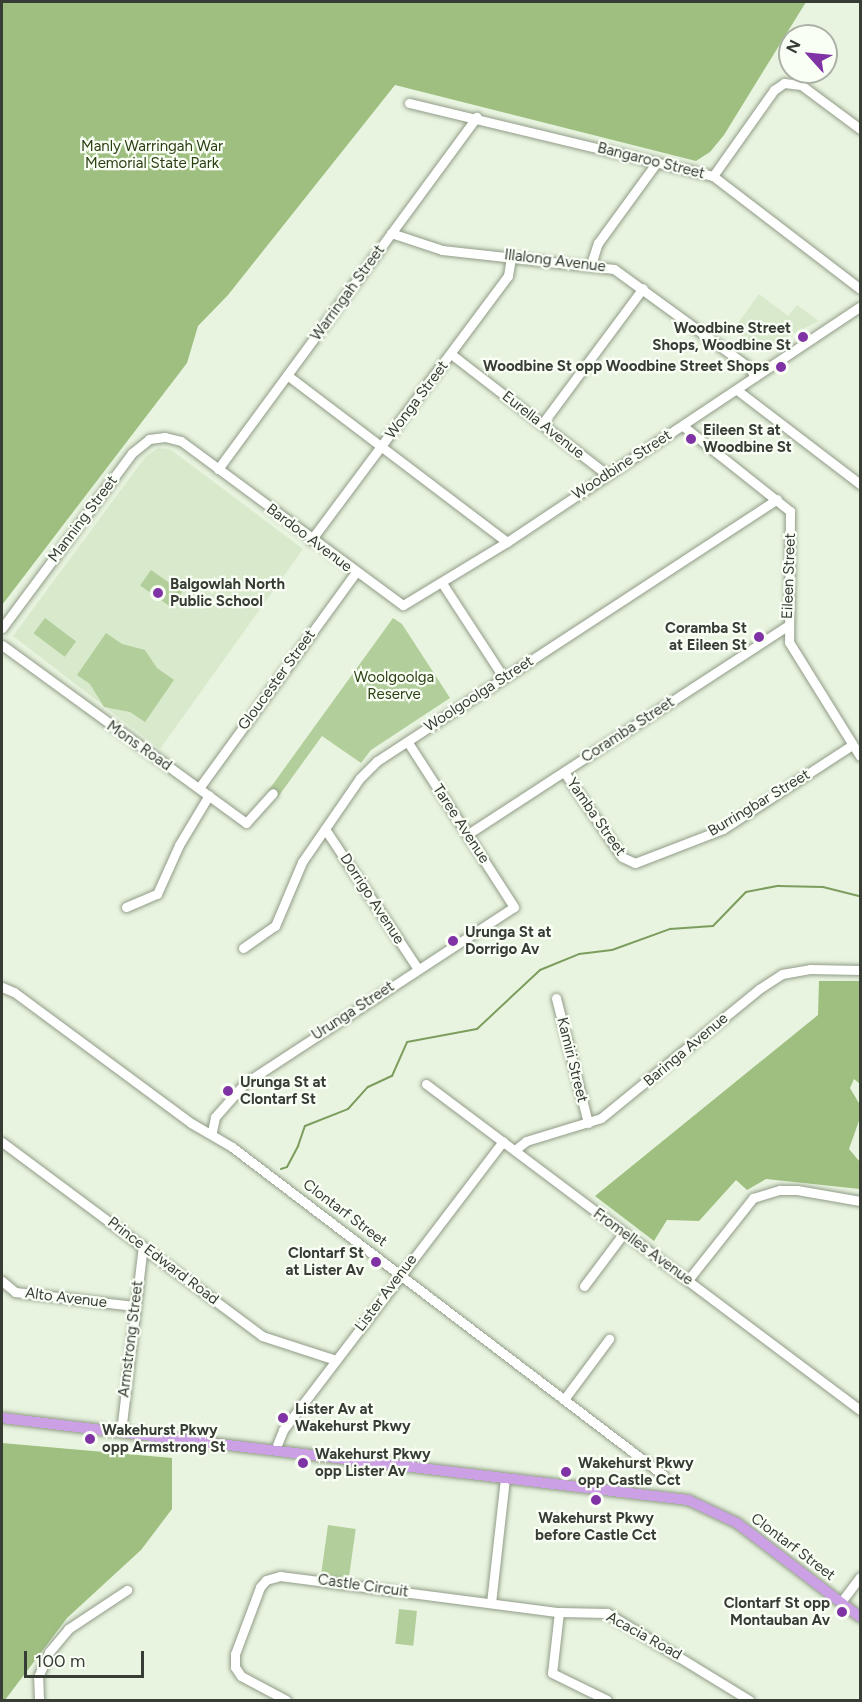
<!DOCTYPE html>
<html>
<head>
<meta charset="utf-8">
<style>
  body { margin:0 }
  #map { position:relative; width:862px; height:1702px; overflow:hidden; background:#e8f4df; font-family:Figtree,sans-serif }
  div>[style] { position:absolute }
  .built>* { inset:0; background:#d9e9cc }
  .green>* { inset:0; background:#b2ce9a; transform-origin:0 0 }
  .forest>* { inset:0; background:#9ebf7f }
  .stream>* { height:2px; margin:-1px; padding:0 1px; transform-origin:1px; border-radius:1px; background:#7d9d5e }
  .roads { filter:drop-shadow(0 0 2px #919c88) drop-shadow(0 0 2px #919c88) }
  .minor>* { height:9px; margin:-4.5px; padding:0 4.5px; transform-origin:4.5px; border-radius:4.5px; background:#fff }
  .major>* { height:10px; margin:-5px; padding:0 5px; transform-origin:5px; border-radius:5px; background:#cca0e5 }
  .dots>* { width:16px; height:16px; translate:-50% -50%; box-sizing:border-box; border:3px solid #fafff6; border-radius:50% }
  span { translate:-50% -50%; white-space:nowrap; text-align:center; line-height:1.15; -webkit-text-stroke:4.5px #fafff6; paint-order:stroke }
  .park-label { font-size:15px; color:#2b4012 }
  .street-label { font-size:15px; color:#373c34 }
  .poi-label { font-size:15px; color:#373c34; font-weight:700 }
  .right { translate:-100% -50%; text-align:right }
  .left { translate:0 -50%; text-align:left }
  .frame { position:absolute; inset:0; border:3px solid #373c34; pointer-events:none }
  .north { position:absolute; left:778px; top:24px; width:60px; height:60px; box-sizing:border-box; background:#fafff6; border:2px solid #acb1a8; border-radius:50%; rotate:297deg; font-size:16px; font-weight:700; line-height:24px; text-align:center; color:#373c34 }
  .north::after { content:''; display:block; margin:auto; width:21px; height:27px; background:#7f33a5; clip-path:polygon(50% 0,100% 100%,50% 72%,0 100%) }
  .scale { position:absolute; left:24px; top:1651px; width:120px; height:27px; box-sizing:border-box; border:3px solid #373c34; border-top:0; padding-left:8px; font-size:18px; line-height:21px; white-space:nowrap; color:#373c34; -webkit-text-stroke:4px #fafff6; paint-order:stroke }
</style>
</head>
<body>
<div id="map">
  <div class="built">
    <div style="clip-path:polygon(759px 294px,788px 316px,797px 305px,819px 321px,761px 350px,733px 330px)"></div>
    <div style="clip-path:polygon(158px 448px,170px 449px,303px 549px,160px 749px,13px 636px,146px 456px)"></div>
  </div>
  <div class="green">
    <div style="left:151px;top:570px;width:38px;height:19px;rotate:35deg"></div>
    <div style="left:45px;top:618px;width:39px;height:19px;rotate:37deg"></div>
    <div style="clip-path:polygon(393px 618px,402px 624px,450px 698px,371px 750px,361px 763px,322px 736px,278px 797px,268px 791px)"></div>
    <div style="clip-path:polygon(106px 633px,122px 644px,145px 650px,157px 668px,174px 680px,145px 722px,130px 712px,104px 707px,90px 684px,77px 675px)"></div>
    <div style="left:328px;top:1525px;width:28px;height:55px;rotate:8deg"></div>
    <div style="left:399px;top:1609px;width:18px;height:35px;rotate:6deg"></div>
  </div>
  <div class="forest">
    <div style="clip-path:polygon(2px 2px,806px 2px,724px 135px,710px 152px,696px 161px,395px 85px,228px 295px,198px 326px,187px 363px,2px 605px)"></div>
    <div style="clip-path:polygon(819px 981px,860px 981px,860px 1084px,854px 1079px,850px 1088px,860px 1105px,860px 1118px,849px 1149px,860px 1162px,860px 1189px,766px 1179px,747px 1190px,736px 1180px,699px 1221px,667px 1220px,654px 1241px,595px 1196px,818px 1015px)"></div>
    <div style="clip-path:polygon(2px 1443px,172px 1458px,172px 1509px,141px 1550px,67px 1618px,5px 1700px,2px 1700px)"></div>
  </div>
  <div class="stream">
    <div style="left:281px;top:1169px;width:6px;rotate:-18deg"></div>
    <div style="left:287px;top:1167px;width:24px;rotate:-62deg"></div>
    <div style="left:298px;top:1146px;width:21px;rotate:-71deg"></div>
    <div style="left:305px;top:1126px;width:46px;rotate:-21.6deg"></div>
    <div style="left:348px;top:1109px;width:30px;rotate:-48deg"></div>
    <div style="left:368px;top:1087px;width:26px;rotate:-25deg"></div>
    <div style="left:392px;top:1076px;width:37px;rotate:-66deg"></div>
    <div style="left:407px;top:1042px;width:71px;rotate:-10.5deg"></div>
    <div style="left:477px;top:1029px;width:86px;rotate:-43.1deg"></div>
    <div style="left:540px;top:970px;width:42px;rotate:-22.3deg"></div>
    <div style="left:579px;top:954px;width:33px;rotate:-7deg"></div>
    <div style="left:612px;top:950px;width:62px;rotate:-19.9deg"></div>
    <div style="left:670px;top:929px;width:43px;rotate:-4deg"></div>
    <div style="left:713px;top:926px;width:47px;rotate:-45.9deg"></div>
    <div style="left:746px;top:892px;width:33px;rotate:-11deg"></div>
    <div style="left:778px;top:886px;width:45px;rotate:1.3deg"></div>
    <div style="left:823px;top:887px;width:38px;rotate:14deg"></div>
  </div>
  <div class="roads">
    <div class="minor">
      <div style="left:409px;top:103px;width:313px;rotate:13.5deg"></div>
      <div style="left:713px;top:176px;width:185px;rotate:37.5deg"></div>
      <div style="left:713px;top:176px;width:105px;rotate:-54.7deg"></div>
      <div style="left:774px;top:90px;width:12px;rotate:-35deg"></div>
      <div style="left:784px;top:83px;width:17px;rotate:7deg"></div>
      <div style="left:801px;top:85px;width:74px;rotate:36.7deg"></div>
      <div style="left:391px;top:233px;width:54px;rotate:18.4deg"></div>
      <div style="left:442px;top:250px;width:173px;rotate:6.3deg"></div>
      <div style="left:614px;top:269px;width:168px;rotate:36.1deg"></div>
      <div style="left:750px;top:368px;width:10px;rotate:61deg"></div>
      <div style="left:591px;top:264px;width:22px;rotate:-72deg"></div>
      <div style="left:598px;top:243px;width:100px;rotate:-53.9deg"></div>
      <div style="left:451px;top:354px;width:196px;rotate:37.7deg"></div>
      <div style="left:287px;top:375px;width:276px;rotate:37.2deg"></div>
      <div style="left:737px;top:390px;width:155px;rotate:37.4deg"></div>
      <div style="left:542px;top:424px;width:169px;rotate:-53.4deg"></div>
      <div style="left:683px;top:426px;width:137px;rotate:38.5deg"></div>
      <div style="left:790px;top:511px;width:131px;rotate:90.4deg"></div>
      <div style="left:789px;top:642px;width:134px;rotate:58.1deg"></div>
      <div style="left:218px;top:469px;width:437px;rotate:-53.7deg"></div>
      <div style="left:311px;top:540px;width:329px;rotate:-53.3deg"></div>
      <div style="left:508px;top:276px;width:20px;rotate:-81deg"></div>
      <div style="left:442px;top:583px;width:113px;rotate:56.9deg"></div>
      <div style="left:2px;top:628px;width:218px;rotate:-53.4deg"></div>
      <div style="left:132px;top:453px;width:22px;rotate:-39deg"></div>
      <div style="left:149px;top:439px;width:16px;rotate:-7deg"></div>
      <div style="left:165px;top:437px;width:16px;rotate:14deg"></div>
      <div style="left:181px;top:441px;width:276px;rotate:36.5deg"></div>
      <div style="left:403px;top:605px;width:122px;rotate:-31.2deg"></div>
      <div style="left:507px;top:542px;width:424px;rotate:-33.7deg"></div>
      <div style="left:2px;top:645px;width:302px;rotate:36.1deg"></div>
      <div style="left:246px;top:823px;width:40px;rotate:-48deg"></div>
      <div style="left:564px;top:772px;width:103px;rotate:55.7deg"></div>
      <div style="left:622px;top:857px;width:14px;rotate:25deg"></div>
      <div style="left:635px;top:863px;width:94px;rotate:-21.1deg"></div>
      <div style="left:723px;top:829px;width:154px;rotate:-33.1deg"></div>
      <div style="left:199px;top:788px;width:266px;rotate:-54deg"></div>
      <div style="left:325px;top:829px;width:168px;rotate:56.4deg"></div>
      <div style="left:468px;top:834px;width:381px;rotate:-33.1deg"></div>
      <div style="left:126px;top:907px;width:34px;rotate:-23deg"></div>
      <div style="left:157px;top:894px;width:54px;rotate:-65.8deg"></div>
      <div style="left:179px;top:845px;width:58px;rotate:-59deg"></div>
      <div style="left:243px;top:948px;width:39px;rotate:-35deg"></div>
      <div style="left:275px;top:926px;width:69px;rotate:-67.1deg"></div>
      <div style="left:302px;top:862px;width:102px;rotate:-55.4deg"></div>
      <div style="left:360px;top:778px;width:24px;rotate:-45deg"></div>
      <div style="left:377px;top:761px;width:478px;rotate:-33.2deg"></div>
      <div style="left:2px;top:987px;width:13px;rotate:23deg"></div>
      <div style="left:14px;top:992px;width:220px;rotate:36.5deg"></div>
      <div style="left:191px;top:1123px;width:48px;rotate:30.3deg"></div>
      <div style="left:232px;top:1147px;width:542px;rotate:37.27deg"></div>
      <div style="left:556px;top:998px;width:129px;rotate:75.6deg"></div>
      <div style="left:426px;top:1084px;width:543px;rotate:36.91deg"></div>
      <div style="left:212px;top:1132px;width:15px;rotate:-79deg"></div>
      <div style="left:215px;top:1117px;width:45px;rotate:-48.6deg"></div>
      <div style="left:245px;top:1083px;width:321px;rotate:-33.2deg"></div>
      <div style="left:514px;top:907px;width:197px;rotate:-122.8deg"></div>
      <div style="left:2px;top:1142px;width:324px;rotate:36.7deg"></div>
      <div style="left:262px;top:1336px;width:78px;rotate:18deg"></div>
      <div style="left:515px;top:1150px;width:14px;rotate:-39deg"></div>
      <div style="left:526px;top:1141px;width:78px;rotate:-17deg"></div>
      <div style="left:601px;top:1118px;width:204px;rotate:-39.2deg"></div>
      <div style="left:759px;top:989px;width:27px;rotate:-33deg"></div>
      <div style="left:782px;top:974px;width:28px;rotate:-10deg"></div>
      <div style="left:810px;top:969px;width:50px;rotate:1.1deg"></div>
      <div style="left:688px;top:1280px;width:105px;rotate:-51.6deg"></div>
      <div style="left:753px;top:1198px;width:28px;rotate:-17deg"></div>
      <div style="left:780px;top:1190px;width:17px"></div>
      <div style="left:797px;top:1190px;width:64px;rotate:9.9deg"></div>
      <div style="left:2px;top:1281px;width:17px;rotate:40deg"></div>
      <div style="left:15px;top:1292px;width:120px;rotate:6.7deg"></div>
      <div style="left:584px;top:1286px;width:65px;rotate:-53.1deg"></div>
      <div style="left:565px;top:1398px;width:74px;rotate:-53.3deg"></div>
      <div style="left:121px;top:1432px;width:187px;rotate:-83.3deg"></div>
      <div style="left:275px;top:1450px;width:22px;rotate:-68deg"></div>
      <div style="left:283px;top:1430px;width:363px;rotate:-52.7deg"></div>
      <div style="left:841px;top:1602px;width:31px;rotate:-53deg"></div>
      <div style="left:491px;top:1603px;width:125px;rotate:-83.6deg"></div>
      <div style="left:559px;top:1612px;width:61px;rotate:96.5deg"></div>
      <div style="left:552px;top:1673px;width:61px;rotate:26.1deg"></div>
      <div style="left:39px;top:1700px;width:23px;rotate:-92deg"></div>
      <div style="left:38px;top:1677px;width:27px;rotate:-66deg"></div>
      <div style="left:49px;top:1652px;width:30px;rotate:-50deg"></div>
      <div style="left:68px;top:1629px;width:71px;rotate:-33.5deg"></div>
      <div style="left:286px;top:1700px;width:51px;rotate:-151.9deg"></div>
      <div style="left:241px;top:1676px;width:11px;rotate:-124deg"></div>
      <div style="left:235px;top:1667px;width:13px;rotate:-90deg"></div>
      <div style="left:235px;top:1654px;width:72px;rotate:-69.5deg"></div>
      <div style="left:260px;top:1587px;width:9px;rotate:-49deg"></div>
      <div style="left:266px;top:1580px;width:15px;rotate:-16deg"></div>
      <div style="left:280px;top:1576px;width:281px;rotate:7.4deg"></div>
      <div style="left:559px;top:1612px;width:48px;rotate:1.2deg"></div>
      <div style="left:607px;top:1613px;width:167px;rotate:31.5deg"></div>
    </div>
    <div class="major">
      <div style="left:2px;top:1418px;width:691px;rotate:6.82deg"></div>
      <div style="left:688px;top:1500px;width:54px;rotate:25.1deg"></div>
      <div style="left:737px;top:1523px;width:155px;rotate:37.4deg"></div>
    </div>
  </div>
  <div class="dots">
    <div style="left:803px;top:337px;background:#7f33a5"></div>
    <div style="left:781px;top:367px;background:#7f33a5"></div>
    <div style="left:691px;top:439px;background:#7f33a5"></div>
    <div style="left:158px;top:593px;background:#7f33a5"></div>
    <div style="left:759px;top:637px;background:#7f33a5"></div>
    <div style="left:453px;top:941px;background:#7f33a5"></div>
    <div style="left:228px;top:1091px;background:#7f33a5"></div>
    <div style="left:376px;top:1262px;background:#7f33a5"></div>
    <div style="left:283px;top:1418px;background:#7f33a5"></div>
    <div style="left:90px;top:1439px;background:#7f33a5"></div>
    <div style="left:303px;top:1463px;background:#7f33a5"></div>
    <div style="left:566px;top:1472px;background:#7f33a5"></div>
    <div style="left:596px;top:1500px;background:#7f33a5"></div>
    <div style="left:842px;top:1612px;background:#7f33a5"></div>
  </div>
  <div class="park-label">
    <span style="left:152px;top:155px">Manly Warringah War<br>Memorial State Park</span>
    <span style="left:394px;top:686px">Woolgoolga<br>Reserve</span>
  </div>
  <div class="street-label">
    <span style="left:651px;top:161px;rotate:14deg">Bangaroo Street</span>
    <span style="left:555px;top:261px;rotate:7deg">Illalong Avenue</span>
    <span style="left:348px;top:293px;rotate:-54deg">Warringah Street</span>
    <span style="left:417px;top:400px;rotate:-53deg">Wonga Street</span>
    <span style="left:543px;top:425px;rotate:38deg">Eurella Avenue</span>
    <span style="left:622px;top:465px;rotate:-33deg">Woodbine Street</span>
    <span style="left:83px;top:519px;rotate:-53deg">Manning Street</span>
    <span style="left:309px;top:538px;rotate:37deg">Bardoo Avenue</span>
    <span style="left:789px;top:576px;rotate:-88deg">Eileen Street</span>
    <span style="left:277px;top:680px;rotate:-54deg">Gloucester Street</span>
    <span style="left:479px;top:694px;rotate:-33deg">Woolgoolga Street</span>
    <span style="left:628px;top:730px;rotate:-33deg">Coramba Street</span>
    <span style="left:139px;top:746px;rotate:35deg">Mons Road</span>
    <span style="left:759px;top:803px;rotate:-31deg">Burringbar Street</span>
    <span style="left:596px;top:817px;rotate:55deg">Yamba Street</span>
    <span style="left:461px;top:824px;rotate:57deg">Taree Avenue</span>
    <span style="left:372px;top:899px;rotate:57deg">Dorrigo Avenue</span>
    <span style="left:353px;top:1011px;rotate:-33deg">Urunga Street</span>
    <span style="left:686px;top:1050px;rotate:-40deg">Baringa Avenue</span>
    <span style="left:572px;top:1060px;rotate:76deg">Kamiri Street</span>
    <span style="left:345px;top:1213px;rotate:37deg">Clontarf Street</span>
    <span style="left:643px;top:1247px;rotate:36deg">Fromelles Avenue</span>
    <span style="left:163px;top:1261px;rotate:37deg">Prince Edward Road</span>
    <span style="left:386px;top:1293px;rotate:-53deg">Lister Avenue</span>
    <span style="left:66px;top:1298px;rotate:7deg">Alto Avenue</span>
    <span style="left:131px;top:1339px;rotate:-83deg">Armstrong Street</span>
    <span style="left:793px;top:1547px;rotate:37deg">Clontarf Street</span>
    <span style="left:363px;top:1586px;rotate:8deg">Castle Circuit</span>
    <span style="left:644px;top:1636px;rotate:29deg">Acacia Road</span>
  </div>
  <div class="poi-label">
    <span class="right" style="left:791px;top:337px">Woodbine Street<br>Shops, Woodbine St</span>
    <span class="right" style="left:769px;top:367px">Woodbine St opp Woodbine Street Shops</span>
    <span class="left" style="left:703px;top:439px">Eileen St at<br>Woodbine St</span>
    <span class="left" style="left:170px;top:593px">Balgowlah North<br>Public School</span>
    <span class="right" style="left:747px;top:637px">Coramba St<br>at Eileen St</span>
    <span class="left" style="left:465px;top:941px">Urunga St at<br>Dorrigo Av</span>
    <span class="left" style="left:240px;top:1091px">Urunga St at<br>Clontarf St</span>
    <span class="right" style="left:364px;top:1262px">Clontarf St<br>at Lister Av</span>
    <span class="left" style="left:295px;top:1418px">Lister Av at<br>Wakehurst Pkwy</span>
    <span class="left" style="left:102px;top:1439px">Wakehurst Pkwy<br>opp Armstrong St</span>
    <span class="left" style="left:315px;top:1463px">Wakehurst Pkwy<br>opp Lister Av</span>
    <span class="left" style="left:578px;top:1472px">Wakehurst Pkwy<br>opp Castle Cct</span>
    <span style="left:596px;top:1527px">Wakehurst Pkwy<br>before Castle Cct</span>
    <span class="right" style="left:830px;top:1612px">Clontarf St opp<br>Montauban Av</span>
  </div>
  <div class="frame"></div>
  <div class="north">N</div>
  <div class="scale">100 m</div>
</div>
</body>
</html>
